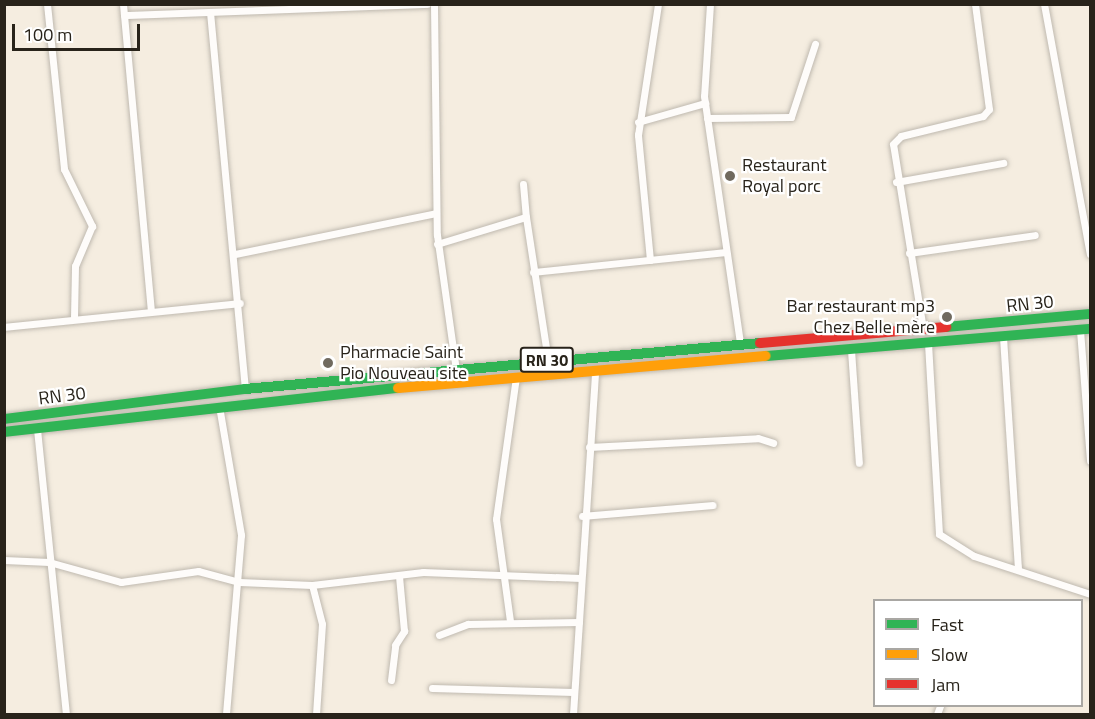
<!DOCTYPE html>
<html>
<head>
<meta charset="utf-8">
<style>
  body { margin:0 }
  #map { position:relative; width:1095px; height:719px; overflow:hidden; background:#f5ede0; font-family:"Titillium Web",sans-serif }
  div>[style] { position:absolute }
  .roads { filter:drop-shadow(0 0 2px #bfb9af) drop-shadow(0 0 2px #bfb9af) }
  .street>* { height:7px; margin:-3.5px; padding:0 3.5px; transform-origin:3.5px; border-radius:3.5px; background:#fefcfa }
  .fast>* { height:10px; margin:-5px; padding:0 5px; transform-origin:5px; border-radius:5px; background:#30b455 }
  .slow>* { height:10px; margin:-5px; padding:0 5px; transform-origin:5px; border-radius:5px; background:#ff9f0a }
  .jam>* { height:10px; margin:-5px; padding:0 5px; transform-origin:5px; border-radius:5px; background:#e5322d }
  .dots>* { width:16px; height:16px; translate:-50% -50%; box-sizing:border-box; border:3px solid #fff; border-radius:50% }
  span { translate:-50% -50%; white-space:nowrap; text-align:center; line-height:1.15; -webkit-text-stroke:4.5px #fff; paint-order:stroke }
  .shield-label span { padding:2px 4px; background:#fff; border:2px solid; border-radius:4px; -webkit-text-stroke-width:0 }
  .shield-label { font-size:16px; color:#28231a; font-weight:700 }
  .poi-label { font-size:18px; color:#28231a }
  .left { translate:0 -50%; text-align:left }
  .right { translate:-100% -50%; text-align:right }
  .street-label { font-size:18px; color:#28231a }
  .frame { position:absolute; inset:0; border:6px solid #28231a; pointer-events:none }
  .legend { position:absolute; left:873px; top:599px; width:210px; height:108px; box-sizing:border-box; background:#fff; border:2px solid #a9a7a3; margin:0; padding:8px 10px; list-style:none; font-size:18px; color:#28231a }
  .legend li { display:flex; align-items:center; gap:12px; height:30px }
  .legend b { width:30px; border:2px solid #a9a7a3 }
  .scale { position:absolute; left:12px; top:24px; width:128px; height:27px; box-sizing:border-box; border:3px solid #28231a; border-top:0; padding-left:8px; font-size:18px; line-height:21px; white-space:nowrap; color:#28231a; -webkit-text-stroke:4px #fff; paint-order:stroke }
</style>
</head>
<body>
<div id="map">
  <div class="roads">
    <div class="street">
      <div style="left:47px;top:4px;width:166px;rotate:84.1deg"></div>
      <div style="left:64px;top:169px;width:64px;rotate:63.8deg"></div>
      <div style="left:92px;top:226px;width:43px;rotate:113deg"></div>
      <div style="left:75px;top:266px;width:52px;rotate:91.1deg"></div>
      <div style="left:123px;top:4px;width:308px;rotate:84.8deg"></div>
      <div style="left:434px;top:4px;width:231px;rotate:89.3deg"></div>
      <div style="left:437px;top:235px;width:136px;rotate:82deg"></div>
      <div style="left:710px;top:4px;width:92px;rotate:93.7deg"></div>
      <div style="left:704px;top:96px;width:251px;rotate:81.7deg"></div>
      <div style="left:1044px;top:4px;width:254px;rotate:79.6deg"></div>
      <div style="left:210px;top:12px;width:379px;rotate:84.7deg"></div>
      <div style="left:124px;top:15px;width:303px;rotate:-2.1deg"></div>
      <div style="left:707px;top:118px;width:84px;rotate:-0.7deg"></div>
      <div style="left:791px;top:117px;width:77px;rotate:-71.8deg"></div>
      <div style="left:638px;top:122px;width:70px;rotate:-15.8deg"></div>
      <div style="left:896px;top:182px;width:109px;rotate:-10.1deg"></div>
      <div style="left:523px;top:184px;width:33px;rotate:85deg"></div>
      <div style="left:437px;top:244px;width:93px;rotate:-16.9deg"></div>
      <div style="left:526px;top:217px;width:145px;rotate:81.3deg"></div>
      <div style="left:909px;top:253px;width:127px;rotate:-8.1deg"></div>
      <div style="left:235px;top:254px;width:205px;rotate:-11.5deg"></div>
      <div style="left:650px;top:260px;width:126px;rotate:-95.5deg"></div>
      <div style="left:638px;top:135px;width:133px;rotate:-81.3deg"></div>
      <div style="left:533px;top:272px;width:193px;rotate:-5.9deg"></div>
      <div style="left:4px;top:327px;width:237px;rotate:-5.8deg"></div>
      <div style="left:923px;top:329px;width:187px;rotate:-99.2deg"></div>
      <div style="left:893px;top:144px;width:11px;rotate:-45deg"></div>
      <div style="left:901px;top:136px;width:84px;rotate:-13.7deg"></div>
      <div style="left:983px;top:116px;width:9px;rotate:-49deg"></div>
      <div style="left:989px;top:109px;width:106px;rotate:-97.6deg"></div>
      <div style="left:1080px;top:330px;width:131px;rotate:85.6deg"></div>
      <div style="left:1003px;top:337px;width:231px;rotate:86.3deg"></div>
      <div style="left:928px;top:343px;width:191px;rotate:86.7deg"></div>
      <div style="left:939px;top:534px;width:41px;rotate:32.2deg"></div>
      <div style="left:974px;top:556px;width:122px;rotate:18.1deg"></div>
      <div style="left:851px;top:350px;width:113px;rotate:86deg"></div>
      <div style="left:219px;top:406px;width:131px;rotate:80.3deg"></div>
      <div style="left:241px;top:535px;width:180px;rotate:94.8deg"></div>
      <div style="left:37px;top:429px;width:286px;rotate:84.2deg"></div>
      <div style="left:589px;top:447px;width:169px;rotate:-3deg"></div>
      <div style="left:758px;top:438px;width:16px;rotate:18deg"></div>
      <div style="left:582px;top:516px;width:131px;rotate:-4.8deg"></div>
      <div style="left:4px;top:560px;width:45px;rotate:2.5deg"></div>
      <div style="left:49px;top:562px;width:75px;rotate:15.5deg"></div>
      <div style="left:121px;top:582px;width:78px;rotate:-8.1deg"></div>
      <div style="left:198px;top:571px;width:42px;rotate:15deg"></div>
      <div style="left:239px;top:582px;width:73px;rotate:2.4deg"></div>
      <div style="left:312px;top:585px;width:112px;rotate:-6.7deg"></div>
      <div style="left:423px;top:572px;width:158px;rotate:2.2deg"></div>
      <div style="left:312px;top:585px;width:40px;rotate:75.6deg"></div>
      <div style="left:322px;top:624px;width:90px;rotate:93.8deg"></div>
      <div style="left:510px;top:621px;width:103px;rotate:-97.8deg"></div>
      <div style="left:496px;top:519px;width:144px;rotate:-82deg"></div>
      <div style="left:439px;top:635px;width:31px;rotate:-21deg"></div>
      <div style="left:468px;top:624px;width:111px;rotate:-1deg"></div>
      <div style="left:391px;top:680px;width:35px;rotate:-83deg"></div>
      <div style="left:395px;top:645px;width:17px;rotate:-57deg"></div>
      <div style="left:404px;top:631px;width:55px;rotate:-95.2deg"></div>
      <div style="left:432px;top:688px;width:141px;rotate:1.6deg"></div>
      <div style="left:573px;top:714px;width:345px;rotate:-86.3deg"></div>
      <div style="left:937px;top:714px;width:9px;rotate:-69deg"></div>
    </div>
    <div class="fast">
      <div style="left:946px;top:327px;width:145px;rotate:-5.2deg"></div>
      <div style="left:766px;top:356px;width:325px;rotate:-4.8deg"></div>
      <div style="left:4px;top:419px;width:243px;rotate:-7.1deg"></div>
      <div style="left:245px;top:389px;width:517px;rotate:-5.1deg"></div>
      <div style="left:4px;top:432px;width:396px;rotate:-6.4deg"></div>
    </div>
    <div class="slow">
      <div style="left:398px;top:388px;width:369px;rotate:-5deg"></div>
    </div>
    <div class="jam">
      <div style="left:760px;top:343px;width:187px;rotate:-4.9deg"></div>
    </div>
  </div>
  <div class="dots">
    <div style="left:730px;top:176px;background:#706a5f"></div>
    <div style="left:947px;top:317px;background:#706a5f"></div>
    <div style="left:328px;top:363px;background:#706a5f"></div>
  </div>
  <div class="shield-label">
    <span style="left:547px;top:360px">RN 30</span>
  </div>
  <div class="poi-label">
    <span class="left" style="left:742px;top:176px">Restaurant<br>Royal porc</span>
    <span class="right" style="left:935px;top:317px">Bar restaurant mp3<br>Chez Belle mère</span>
    <span class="left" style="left:340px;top:363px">Pharmacie Saint<br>Pio Nouveau site</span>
  </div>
  <div class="street-label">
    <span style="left:1030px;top:304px;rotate:-6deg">RN 30</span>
    <span style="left:62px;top:396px;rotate:-7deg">RN 30</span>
  </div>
  <div class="frame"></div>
  <ul class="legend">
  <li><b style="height:8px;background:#30b455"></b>Fast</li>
  <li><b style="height:8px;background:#ff9f0a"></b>Slow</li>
  <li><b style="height:8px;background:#e5322d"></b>Jam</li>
  </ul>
  <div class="scale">100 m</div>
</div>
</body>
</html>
